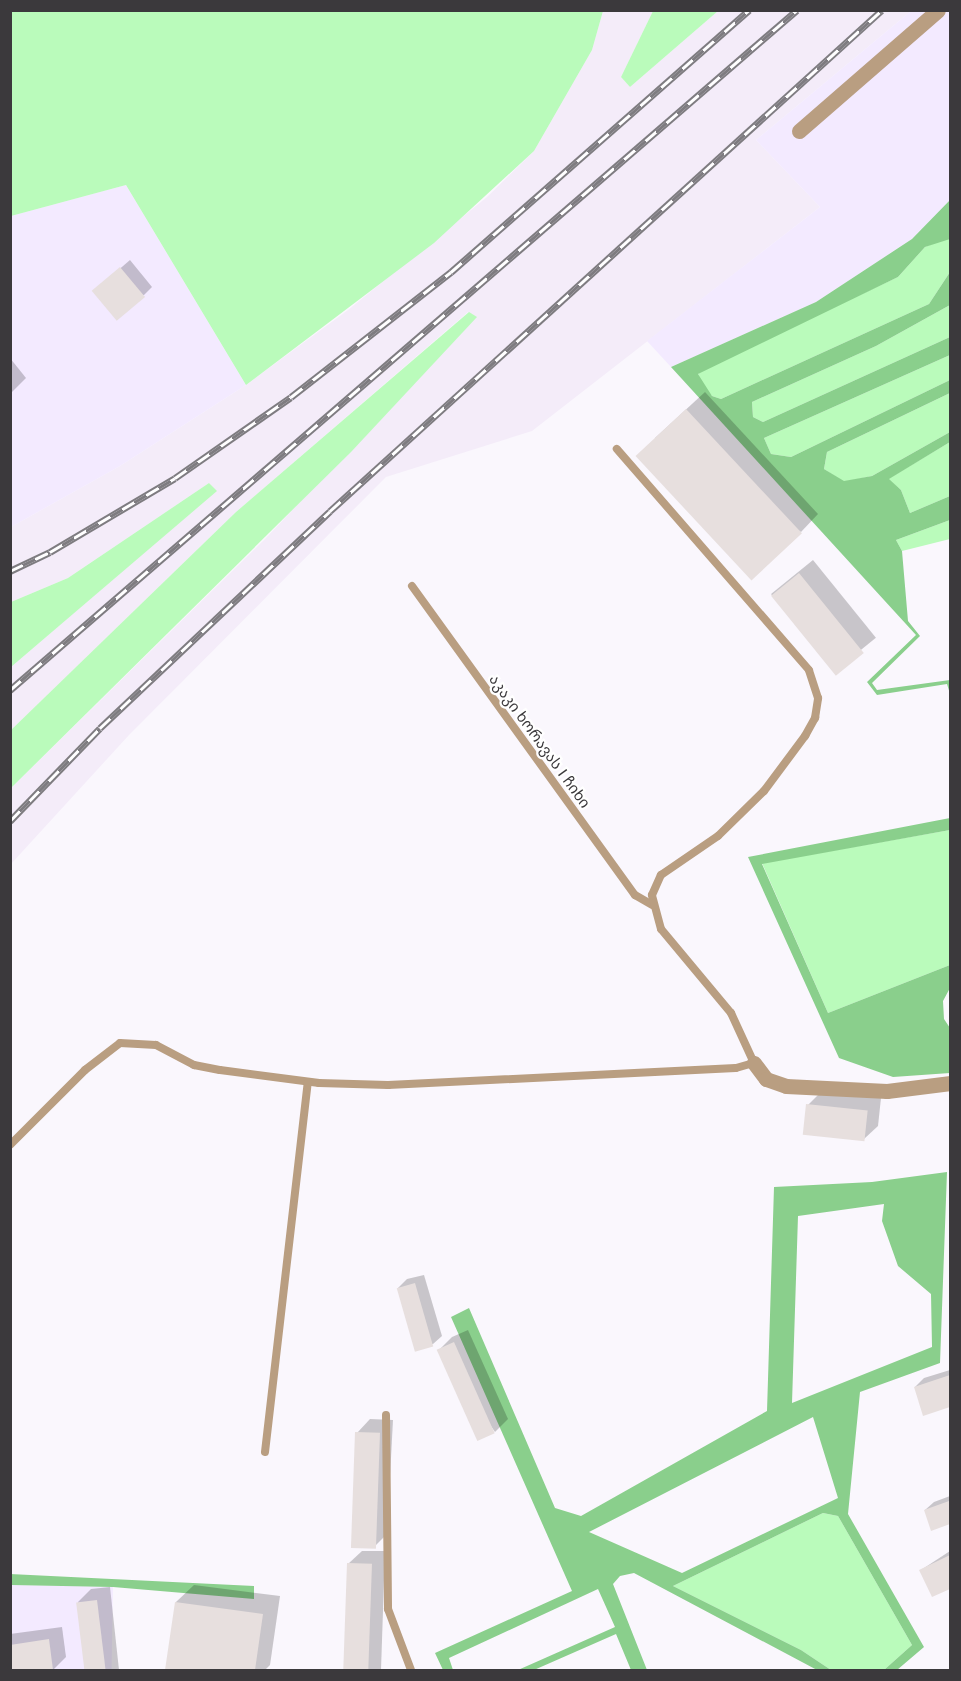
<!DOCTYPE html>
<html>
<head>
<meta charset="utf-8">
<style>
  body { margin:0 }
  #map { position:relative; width:961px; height:1681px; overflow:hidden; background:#faf7fd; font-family:Arial,"Noto Sans Georgian",sans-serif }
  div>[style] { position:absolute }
  .built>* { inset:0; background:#f4ecf9 }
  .industrial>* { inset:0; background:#f3eaff; transform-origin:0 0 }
  .green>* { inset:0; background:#bafbbb }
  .forest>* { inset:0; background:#8acf8c }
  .shadow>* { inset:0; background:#0003; transform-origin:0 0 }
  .building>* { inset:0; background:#e7dfde; transform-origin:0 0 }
  .service>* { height:8px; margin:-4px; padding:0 4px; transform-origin:4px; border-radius:4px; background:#b99e81 }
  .minor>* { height:15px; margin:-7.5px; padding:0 7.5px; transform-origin:7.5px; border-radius:7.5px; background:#b99e81 }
  .rail>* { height:7px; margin-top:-3.5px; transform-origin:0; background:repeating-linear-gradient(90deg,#fff 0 14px,#7e7c80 0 28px); box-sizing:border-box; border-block:2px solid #7e7c80 }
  span { translate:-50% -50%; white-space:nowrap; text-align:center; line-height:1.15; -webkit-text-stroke:4.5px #fff; paint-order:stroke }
  .street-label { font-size:15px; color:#3b393c }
  .frame { position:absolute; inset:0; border:12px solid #3b393c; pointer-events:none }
</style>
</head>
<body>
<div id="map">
  <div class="built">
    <div style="clip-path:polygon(603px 11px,653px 11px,621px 77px,630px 87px,718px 11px,911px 11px,756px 140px,820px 207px,532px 431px,386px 477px,129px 735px,11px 864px,11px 788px,265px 539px,476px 317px,468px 312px,236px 512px,11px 730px,11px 667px,216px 491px,209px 483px,68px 578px,11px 602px,11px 527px,120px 466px,246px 385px,348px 310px,487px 197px,534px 151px,592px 50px)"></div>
  </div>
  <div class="industrial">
    <div style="clip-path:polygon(911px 11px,950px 11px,950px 200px,912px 239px,816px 302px,671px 367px,647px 341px,820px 207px,756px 140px)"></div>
    <div style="clip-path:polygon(126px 185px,246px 385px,120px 466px,11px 527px,11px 216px)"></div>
    <div style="left:11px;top:1585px;width:102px;height:85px;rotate:1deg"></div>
  </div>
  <div class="green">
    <div style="clip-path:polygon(11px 10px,603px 10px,603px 11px,592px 50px,534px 151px,434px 243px,246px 385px,126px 185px,11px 216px)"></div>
    <div style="clip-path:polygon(653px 11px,718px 11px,630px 87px,621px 77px)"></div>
    <div style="clip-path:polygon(949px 237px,950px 272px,929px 304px,721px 399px,712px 396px,703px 386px,698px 374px,708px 366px,898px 277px,925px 247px)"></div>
    <div style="clip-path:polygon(950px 305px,950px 337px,763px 422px,753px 417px,752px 402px,876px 346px)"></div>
    <div style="clip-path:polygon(469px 312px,477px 317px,351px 452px,11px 788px,11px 730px,236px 512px)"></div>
    <div style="clip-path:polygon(950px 355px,950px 380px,791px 457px,771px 454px,764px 438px)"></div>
    <div style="clip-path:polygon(950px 393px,950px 432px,872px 476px,844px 482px,824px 469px,827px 452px)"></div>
    <div style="clip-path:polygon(950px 442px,950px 496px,910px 513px,901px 490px,888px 479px)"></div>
    <div style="clip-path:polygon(209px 483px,217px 491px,11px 667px,11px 602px,68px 578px)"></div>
    <div style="clip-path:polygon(950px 520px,950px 539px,902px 551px,896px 540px)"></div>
    <div style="clip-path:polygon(950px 830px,950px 965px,828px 1013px,762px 863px)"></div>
    <div style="clip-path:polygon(823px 1513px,838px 1516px,912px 1645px,884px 1670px,831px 1670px,801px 1650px,673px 1586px)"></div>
  </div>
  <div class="forest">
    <div style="clip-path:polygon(950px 200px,950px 239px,925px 247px,898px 277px,698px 374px,712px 396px,721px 399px,929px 304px,950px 272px,950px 305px,876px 346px,752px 402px,753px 417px,763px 422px,950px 337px,950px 355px,764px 438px,771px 454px,791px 457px,950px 380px,950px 393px,827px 452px,824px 469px,844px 481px,872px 476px,950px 432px,950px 442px,889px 479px,901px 490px,910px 513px,950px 496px,950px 520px,896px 540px,902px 551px,908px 621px,920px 636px,872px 683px,877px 690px,950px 680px,950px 694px,947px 684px,877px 695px,867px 682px,916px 635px,671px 367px,816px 302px,912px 239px)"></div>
    <div style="clip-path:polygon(950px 818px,950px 830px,762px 864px,828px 1013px,950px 965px,950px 988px,943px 1001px,944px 1019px,950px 1028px,950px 1073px,893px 1077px,839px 1058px,748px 857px)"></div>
    <div style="clip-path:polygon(evenodd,947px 1172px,940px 1363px,860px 1392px,848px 1514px,924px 1647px,897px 1670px,884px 1670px,912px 1645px,838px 1516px,823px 1513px,673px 1586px,801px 1650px,831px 1670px,817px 1670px,634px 1573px,620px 1576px,613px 1584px,647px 1670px,631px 1670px,616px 1634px,534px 1670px,518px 1670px,615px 1627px,598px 1589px,449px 1658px,453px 1670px,443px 1670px,435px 1653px,572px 1591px,451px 1317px,469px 1308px,555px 1508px,581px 1516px,767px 1411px,774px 1187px,872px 1182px,947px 1172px,884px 1204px,882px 1221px,898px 1266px,931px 1294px,932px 1347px,792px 1403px,798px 1216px,884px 1204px,947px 1172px,813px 1417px,838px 1498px,682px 1573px,589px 1532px,813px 1417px)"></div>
    <div style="clip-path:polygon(10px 1574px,254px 1586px,254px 1599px,113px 1587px,11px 1585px)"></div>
  </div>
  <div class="shadow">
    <div style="clip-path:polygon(130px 260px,152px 287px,144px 295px,94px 291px)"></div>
    <div style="clip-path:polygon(10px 358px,26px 378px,10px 394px)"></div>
    <div style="clip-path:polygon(705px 392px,818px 514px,801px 532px,655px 438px)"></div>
    <div style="left:813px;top:560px;width:100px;height:54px;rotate:51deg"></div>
    <div style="clip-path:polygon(821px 1092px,881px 1098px,878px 1126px,864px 1139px,808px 1105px)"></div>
    <div style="clip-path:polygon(424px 1275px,442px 1336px,433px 1344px,416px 1349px,398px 1288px,407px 1279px)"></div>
    <div style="clip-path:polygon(468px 1330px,508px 1419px,495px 1432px,439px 1350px,452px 1337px)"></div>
    <div style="clip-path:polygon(950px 1370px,950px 1406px,924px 1414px,915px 1387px,924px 1378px)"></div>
    <div style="clip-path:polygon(370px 1419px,393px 1420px,387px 1534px,374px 1547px,357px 1433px)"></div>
    <div style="clip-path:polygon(950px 1496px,950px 1523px,932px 1529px,925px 1510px,934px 1502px)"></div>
    <div style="clip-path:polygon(362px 1551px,385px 1551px,381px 1670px,345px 1670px,348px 1564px)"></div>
    <div style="clip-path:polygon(950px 1551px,950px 1587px,933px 1595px,921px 1570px)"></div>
    <div style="clip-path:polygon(194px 1585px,280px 1596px,270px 1665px,265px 1670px,167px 1670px,176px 1602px)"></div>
    <div style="clip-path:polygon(110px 1587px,119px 1670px,85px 1670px,78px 1602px,91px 1589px)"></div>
    <div style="clip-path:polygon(62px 1627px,66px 1657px,53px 1670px,10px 1670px,10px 1634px)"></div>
  </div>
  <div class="building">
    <div style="left:120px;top:267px;width:39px;height:37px;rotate:50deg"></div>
    <div style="left:686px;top:409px;width:170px;height:69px;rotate:47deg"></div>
    <div style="left:799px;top:573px;width:103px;height:36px;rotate:51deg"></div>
    <div style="left:806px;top:1104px;width:62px;height:31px;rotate:6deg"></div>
    <div style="left:415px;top:1283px;width:66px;height:19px;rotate:74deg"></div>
    <div style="left:454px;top:1342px;width:100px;height:19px;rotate:66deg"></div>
    <div style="clip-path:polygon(950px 1375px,950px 1407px,923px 1416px,914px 1387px)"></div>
    <div style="left:355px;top:1432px;width:25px;height:116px;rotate:2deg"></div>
    <div style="clip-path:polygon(949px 1501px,950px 1524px,931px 1531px,924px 1510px)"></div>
    <div style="clip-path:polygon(950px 1555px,950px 1589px,932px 1597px,919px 1570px)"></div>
    <div style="left:347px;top:1563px;width:25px;height:107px;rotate:2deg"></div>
    <div style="left:97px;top:1600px;width:70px;height:21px;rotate:83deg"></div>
    <div style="clip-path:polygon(175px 1602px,263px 1614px,255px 1670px,165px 1670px)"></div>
    <div style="clip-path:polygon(49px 1639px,53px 1670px,10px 1670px,10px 1645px)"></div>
  </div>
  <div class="service">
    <div style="left:412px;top:586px;width:381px;rotate:54.2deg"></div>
    <div style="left:635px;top:895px;width:20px;rotate:30deg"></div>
    <div style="left:10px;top:1145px;width:106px;rotate:-45deg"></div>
    <div style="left:85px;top:1070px;width:44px;rotate:-37.6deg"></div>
    <div style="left:120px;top:1043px;width:36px;rotate:3deg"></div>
    <div style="left:156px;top:1045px;width:43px;rotate:27.8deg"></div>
    <div style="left:194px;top:1065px;width:26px;rotate:11deg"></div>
    <div style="left:220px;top:1070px;width:100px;rotate:7.5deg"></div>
    <div style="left:319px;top:1083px;width:69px;rotate:1.7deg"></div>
    <div style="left:388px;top:1085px;width:348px;rotate:-2.8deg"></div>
    <div style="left:736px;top:1068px;width:19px;rotate:-16deg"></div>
    <div style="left:754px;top:1063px;width:55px;rotate:-114.7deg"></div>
    <div style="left:731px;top:1013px;width:109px;rotate:-129.8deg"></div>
    <div style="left:661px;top:929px;width:35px;rotate:-105deg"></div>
    <div style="left:652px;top:895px;width:22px;rotate:-66deg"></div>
    <div style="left:661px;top:875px;width:69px;rotate:-34.4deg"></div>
    <div style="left:718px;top:836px;width:64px;rotate:-44.4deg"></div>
    <div style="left:764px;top:791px;width:69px;rotate:-53.3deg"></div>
    <div style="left:805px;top:736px;width:21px;rotate:-61deg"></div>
    <div style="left:815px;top:718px;width:20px;rotate:-81deg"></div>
    <div style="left:818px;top:698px;width:29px;rotate:-108deg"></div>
    <div style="left:809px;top:670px;width:293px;rotate:-131deg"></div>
    <div style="left:386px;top:1415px;width:194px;rotate:89.4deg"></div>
    <div style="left:388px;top:1609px;width:65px;rotate:69.3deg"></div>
    <div style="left:265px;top:1452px;width:372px;rotate:-83.4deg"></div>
  </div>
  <div class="minor">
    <div style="left:799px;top:131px;width:184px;rotate:-41deg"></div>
    <div style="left:754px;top:1063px;width:20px;rotate:53deg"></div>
    <div style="left:766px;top:1079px;width:21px;rotate:19deg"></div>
    <div style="left:786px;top:1086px;width:101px;rotate:2.8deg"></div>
    <div style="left:887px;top:1091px;width:64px;rotate:-7.2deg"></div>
  </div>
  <div class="rail">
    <div style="left:10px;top:571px;width:44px;rotate:-25.4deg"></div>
    <div style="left:50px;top:552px;width:145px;rotate:-30.6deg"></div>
    <div style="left:175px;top:478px;width:141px;rotate:-34.9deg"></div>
    <div style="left:291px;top:397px;width:203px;rotate:-38deg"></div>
    <div style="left:451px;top:272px;width:397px;rotate:-41.3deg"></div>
    <div style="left:10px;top:690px;width:1040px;rotate:-40.83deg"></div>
    <div style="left:10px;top:821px;width:129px;rotate:-45.9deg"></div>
    <div style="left:100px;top:728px;width:316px;rotate:-43.3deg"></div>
    <div style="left:330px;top:511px;width:745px;rotate:-42.23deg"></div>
  </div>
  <div class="street-label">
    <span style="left:540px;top:741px;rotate:54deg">აკაკი ხორავას I ჩიხი</span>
  </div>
  <div class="frame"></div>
</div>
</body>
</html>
